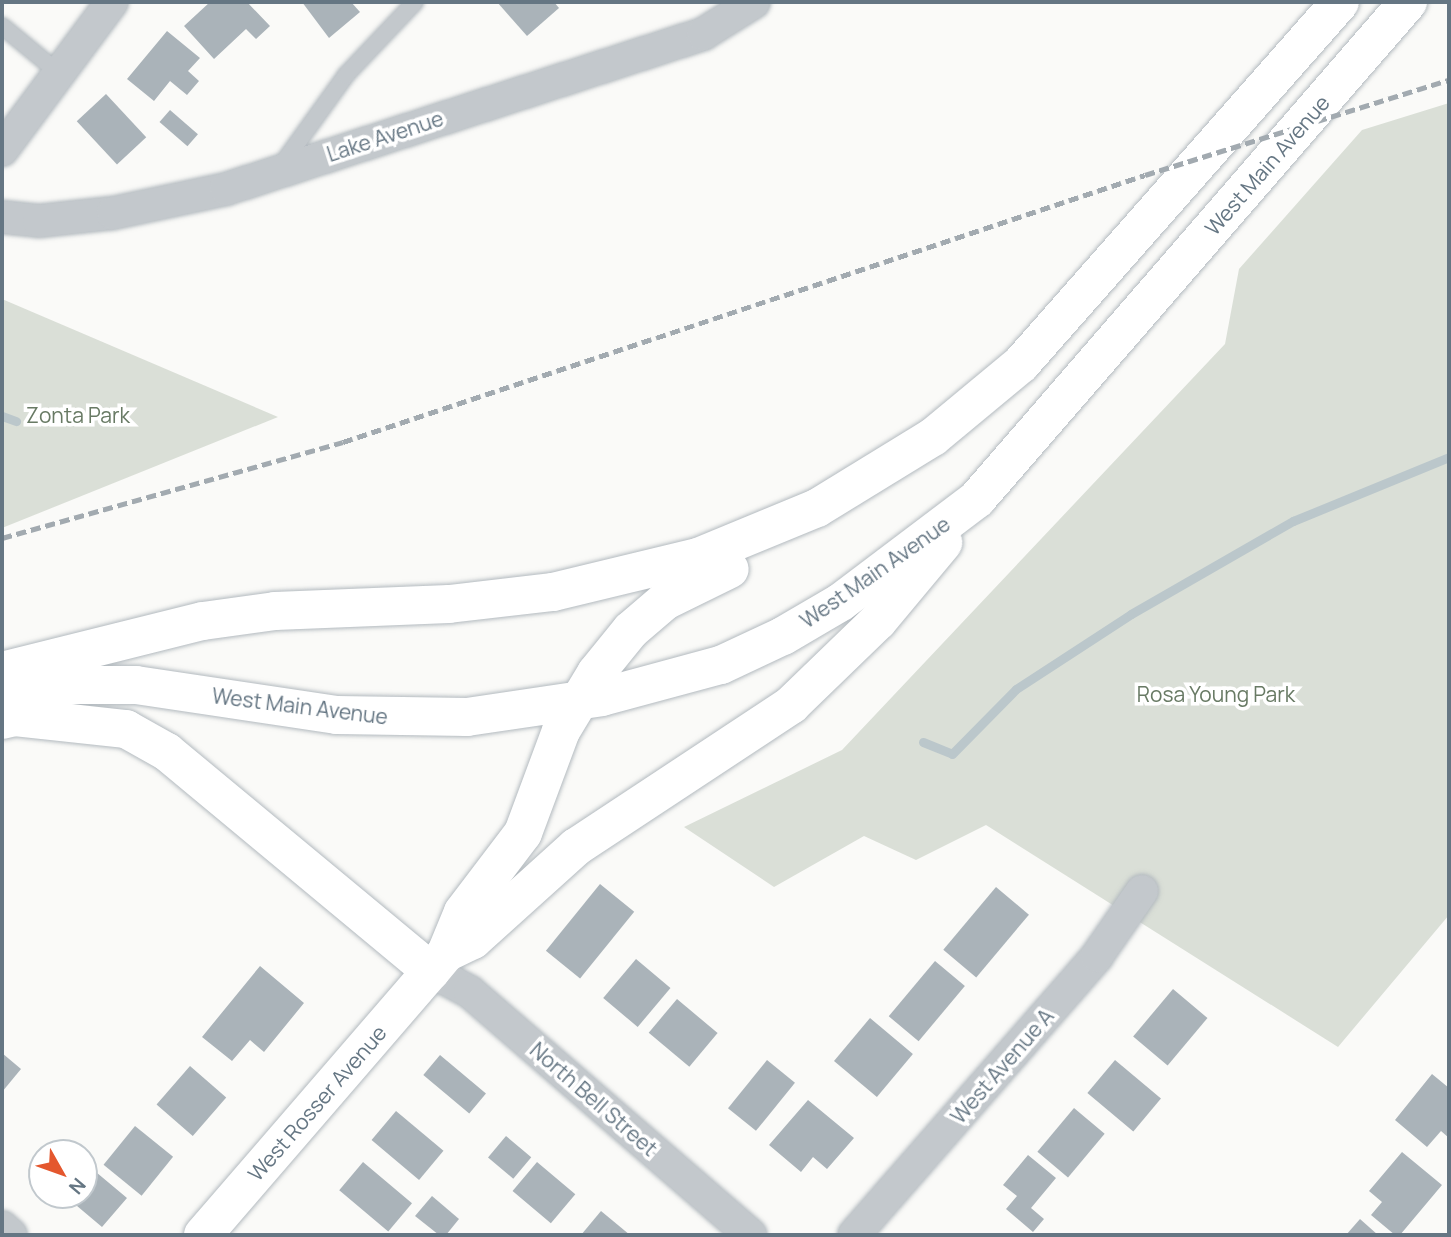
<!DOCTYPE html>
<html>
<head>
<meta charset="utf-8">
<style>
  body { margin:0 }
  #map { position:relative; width:1451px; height:1237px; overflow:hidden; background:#fafaf8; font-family:Manrope,sans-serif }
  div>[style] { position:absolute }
  .green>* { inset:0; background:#dadfd7 }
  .stream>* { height:9px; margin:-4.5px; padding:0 4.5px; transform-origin:4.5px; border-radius:4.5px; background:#bbc7cb }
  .building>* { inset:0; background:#aab3b9; transform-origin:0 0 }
  .roads { filter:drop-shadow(0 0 2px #b3babf) drop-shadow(0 0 2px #b3babf) }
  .lane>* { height:16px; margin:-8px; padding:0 8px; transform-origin:8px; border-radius:8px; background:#c3c8cc }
  .street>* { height:32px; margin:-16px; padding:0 16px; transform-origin:16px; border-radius:16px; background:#c3c8cc }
  .secondary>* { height:38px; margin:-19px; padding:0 19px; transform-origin:19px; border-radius:19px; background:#fff }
  .primary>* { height:38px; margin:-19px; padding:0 19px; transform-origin:19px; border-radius:19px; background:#fff }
  .rail>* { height:5px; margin-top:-2.5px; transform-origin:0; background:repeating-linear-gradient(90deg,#a2aab0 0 10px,transparent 0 15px) }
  span { translate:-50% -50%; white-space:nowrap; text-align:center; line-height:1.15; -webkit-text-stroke:7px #fff; paint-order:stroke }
  .street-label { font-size:21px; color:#657683 }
  .park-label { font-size:21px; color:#687a64 }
  .frame { position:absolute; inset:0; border:4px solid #657683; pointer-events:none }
  .north { position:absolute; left:28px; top:1139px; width:70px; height:70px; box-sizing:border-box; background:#fff; border:2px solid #c1c8cd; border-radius:50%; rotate:130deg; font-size:19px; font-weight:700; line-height:28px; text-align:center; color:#657683 }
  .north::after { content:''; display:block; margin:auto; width:24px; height:32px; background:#e4572e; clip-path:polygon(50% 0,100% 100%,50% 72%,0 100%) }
</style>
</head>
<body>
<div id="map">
  <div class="green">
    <div style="clip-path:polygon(1449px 103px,1449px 915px,1338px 1047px,986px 825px,916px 860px,864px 836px,774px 887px,684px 827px,842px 750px,1225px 344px,1239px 269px,1362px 130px)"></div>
    <div style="clip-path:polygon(2px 299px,278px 417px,2px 528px)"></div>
  </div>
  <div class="stream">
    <div style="left:2px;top:416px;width:15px;rotate:20deg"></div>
    <div style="left:923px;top:742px;width:31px;rotate:22deg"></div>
    <div style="left:952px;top:754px;width:91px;rotate:-45.4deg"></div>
    <div style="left:1016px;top:689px;width:137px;rotate:-33.1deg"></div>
    <div style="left:1131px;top:614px;width:187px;rotate:-29.9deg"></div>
    <div style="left:1293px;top:521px;width:169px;rotate:-22.3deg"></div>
  </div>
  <div class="building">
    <div style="clip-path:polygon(210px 2px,247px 2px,270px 26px,256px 39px,246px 29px,214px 59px,184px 26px)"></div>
    <div style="clip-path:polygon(302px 2px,351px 2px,360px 12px,329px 38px)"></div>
    <div style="clip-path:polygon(497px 2px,554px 2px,559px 8px,527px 36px)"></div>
    <div style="clip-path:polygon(167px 31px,200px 58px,188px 71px,199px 81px,187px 95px,170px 81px,154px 101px,127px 79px)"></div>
    <div style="left:106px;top:94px;width:59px;height:40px;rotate:47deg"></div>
    <div style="left:170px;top:110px;width:37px;height:16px;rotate:41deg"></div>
    <div style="left:600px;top:884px;width:44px;height:86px;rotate:39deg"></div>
    <div style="left:996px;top:887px;width:43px;height:82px;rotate:40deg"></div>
    <div style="left:636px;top:959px;width:45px;height:51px;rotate:40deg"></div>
    <div style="left:935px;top:961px;width:39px;height:72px;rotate:40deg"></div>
    <div style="clip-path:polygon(260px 966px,304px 1003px,264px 1052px,250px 1040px,232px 1061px,202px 1037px)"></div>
    <div style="left:1173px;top:989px;width:45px;height:62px;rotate:40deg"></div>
    <div style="left:677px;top:999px;width:53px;height:44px;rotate:40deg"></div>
    <div style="left:870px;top:1018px;width:56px;height:56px;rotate:40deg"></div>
    <div style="clip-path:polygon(2px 1053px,21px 1069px,2px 1092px)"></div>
    <div style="left:440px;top:1055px;width:60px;height:26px;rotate:40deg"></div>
    <div style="left:767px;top:1060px;width:36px;height:62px;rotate:39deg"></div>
    <div style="left:1115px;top:1060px;width:60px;height:43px;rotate:40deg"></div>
    <div style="left:190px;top:1066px;width:48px;height:51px;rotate:41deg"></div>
    <div style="clip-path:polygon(1432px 1074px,1449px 1088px,1449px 1138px,1441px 1131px,1427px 1147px,1395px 1120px)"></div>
    <div style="clip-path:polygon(808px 1100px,854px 1138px,827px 1169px,813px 1157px,801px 1172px,769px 1145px)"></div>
    <div style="left:1074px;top:1108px;width:40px;height:57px;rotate:40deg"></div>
    <div style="left:396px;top:1111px;width:62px;height:38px;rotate:40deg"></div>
    <div style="left:135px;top:1126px;width:49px;height:50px;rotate:39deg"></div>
    <div style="left:506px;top:1136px;width:33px;height:28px;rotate:40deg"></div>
    <div style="clip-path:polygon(1402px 1152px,1442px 1185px,1400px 1235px,1395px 1235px,1371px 1215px,1382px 1202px,1369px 1191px)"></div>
    <div style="clip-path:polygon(1028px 1155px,1056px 1178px,1031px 1208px,1044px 1219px,1033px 1232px,1006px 1209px,1017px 1196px,1003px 1185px)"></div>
    <div style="clip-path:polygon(84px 1162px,127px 1198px,102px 1227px,64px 1195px,84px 1195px)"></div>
    <div style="left:363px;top:1162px;width:64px;height:37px;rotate:40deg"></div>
    <div style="left:537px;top:1162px;width:50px;height:38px;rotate:40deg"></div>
    <div style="clip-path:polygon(432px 1196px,459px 1219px,446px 1235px,439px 1235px,415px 1216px)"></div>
    <div style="clip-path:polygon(601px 1211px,630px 1235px,581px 1235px)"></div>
    <div style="clip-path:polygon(1360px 1219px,1378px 1235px,1346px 1235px)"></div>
  </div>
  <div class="roads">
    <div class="lane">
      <div style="left:2px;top:26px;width:74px;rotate:39.5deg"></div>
      <div style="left:280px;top:167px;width:113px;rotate:-54.3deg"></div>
      <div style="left:346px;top:75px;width:100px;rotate:-46.6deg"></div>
    </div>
    <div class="street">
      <div style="left:2px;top:150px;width:184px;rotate:-53.4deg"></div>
      <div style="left:2px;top:217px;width:37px;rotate:6deg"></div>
      <div style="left:39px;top:221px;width:74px;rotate:-6.2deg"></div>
      <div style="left:113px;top:213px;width:116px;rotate:-12deg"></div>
      <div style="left:226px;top:189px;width:502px;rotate:-18deg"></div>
      <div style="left:703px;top:34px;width:60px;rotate:-32.1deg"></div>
      <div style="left:431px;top:971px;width:44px;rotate:28.3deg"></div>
      <div style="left:470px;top:992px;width:371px;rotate:40.9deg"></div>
      <div style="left:2px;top:1227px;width:12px;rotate:42deg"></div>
      <div style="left:854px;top:1235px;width:370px;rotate:-48.9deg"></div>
      <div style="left:1097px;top:956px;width:79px;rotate:-55.3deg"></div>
    </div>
    <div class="secondary">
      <div style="left:203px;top:1235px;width:349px;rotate:-49.2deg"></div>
    </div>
    <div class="primary">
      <div style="left:2px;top:671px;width:207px;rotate:-14deg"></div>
      <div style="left:203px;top:621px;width:73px;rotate:-7.9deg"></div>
      <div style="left:275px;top:611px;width:174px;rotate:-2.3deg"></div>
      <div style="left:449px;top:604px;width:105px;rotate:-6.6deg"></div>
      <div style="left:553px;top:592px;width:149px;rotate:-13.6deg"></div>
      <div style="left:698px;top:557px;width:129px;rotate:-22.4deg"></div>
      <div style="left:817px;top:508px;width:136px;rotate:-31.5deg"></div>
      <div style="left:933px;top:437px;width:114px;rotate:-39.7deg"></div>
      <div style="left:1021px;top:364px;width:482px;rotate:-48.6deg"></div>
      <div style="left:2px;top:695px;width:74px;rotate:-7.8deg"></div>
      <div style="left:75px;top:685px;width:61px"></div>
      <div style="left:136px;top:685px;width:203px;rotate:8.5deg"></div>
      <div style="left:337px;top:715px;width:130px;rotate:0.9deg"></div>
      <div style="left:467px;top:717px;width:136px;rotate:-8.4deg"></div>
      <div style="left:602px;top:697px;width:123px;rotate:-15.1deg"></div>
      <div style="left:721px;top:665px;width:68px;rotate:-25.1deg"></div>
      <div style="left:783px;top:636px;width:67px;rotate:-30.4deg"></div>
      <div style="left:841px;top:602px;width:171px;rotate:-37.1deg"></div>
      <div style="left:977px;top:499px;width:658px;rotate:-49.07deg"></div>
      <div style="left:2px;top:720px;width:13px;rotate:-13deg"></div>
      <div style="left:15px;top:717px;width:112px;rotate:6.2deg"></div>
      <div style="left:126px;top:729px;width:47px;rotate:29.3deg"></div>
      <div style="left:167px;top:752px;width:343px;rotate:39.7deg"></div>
      <div style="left:431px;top:971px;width:23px;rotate:-50deg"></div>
      <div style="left:446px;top:953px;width:44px;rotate:-67.5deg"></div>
      <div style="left:463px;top:912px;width:99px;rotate:-52.8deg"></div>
      <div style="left:523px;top:833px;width:109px;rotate:-69.6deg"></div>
      <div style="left:561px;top:731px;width:68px;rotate:-58.9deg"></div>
      <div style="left:596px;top:673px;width:55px;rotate:-50.9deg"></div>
      <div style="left:631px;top:630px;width:45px;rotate:-40.5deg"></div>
      <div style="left:665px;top:601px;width:72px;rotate:-26.2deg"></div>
      <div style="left:446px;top:953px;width:30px;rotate:-26deg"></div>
      <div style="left:473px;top:940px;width:139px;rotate:-42.1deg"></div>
      <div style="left:576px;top:847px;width:258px;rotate:-33.4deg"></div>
      <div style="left:791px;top:705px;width:121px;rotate:-44deg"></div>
      <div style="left:878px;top:621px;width:102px;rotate:-50.2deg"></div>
    </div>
  </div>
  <div class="rail">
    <div style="left:2px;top:538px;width:354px;rotate:-15.7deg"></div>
    <div style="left:343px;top:442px;width:845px;rotate:-18.41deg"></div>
    <div style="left:1145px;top:175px;width:318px;rotate:-17.4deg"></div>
  </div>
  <div class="street-label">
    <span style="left:385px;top:136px;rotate:-18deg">Lake Avenue</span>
    <span style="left:1267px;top:165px;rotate:-49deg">West Main Avenue</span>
    <span style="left:875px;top:572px;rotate:-35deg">West Main Avenue</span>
    <span style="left:300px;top:706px;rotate:7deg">West Main Avenue</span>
    <span style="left:1002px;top:1066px;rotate:-49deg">West Avenue A</span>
    <span style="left:594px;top:1099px;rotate:41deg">North Bell Street</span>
    <span style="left:317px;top:1103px;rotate:-49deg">West Rosser Avenue</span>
  </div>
  <div class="park-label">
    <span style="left:78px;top:415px">Zonta Park</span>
    <span style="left:1216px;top:694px">Rosa Young Park</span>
  </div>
  <div class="frame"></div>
  <div class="north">N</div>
</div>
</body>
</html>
